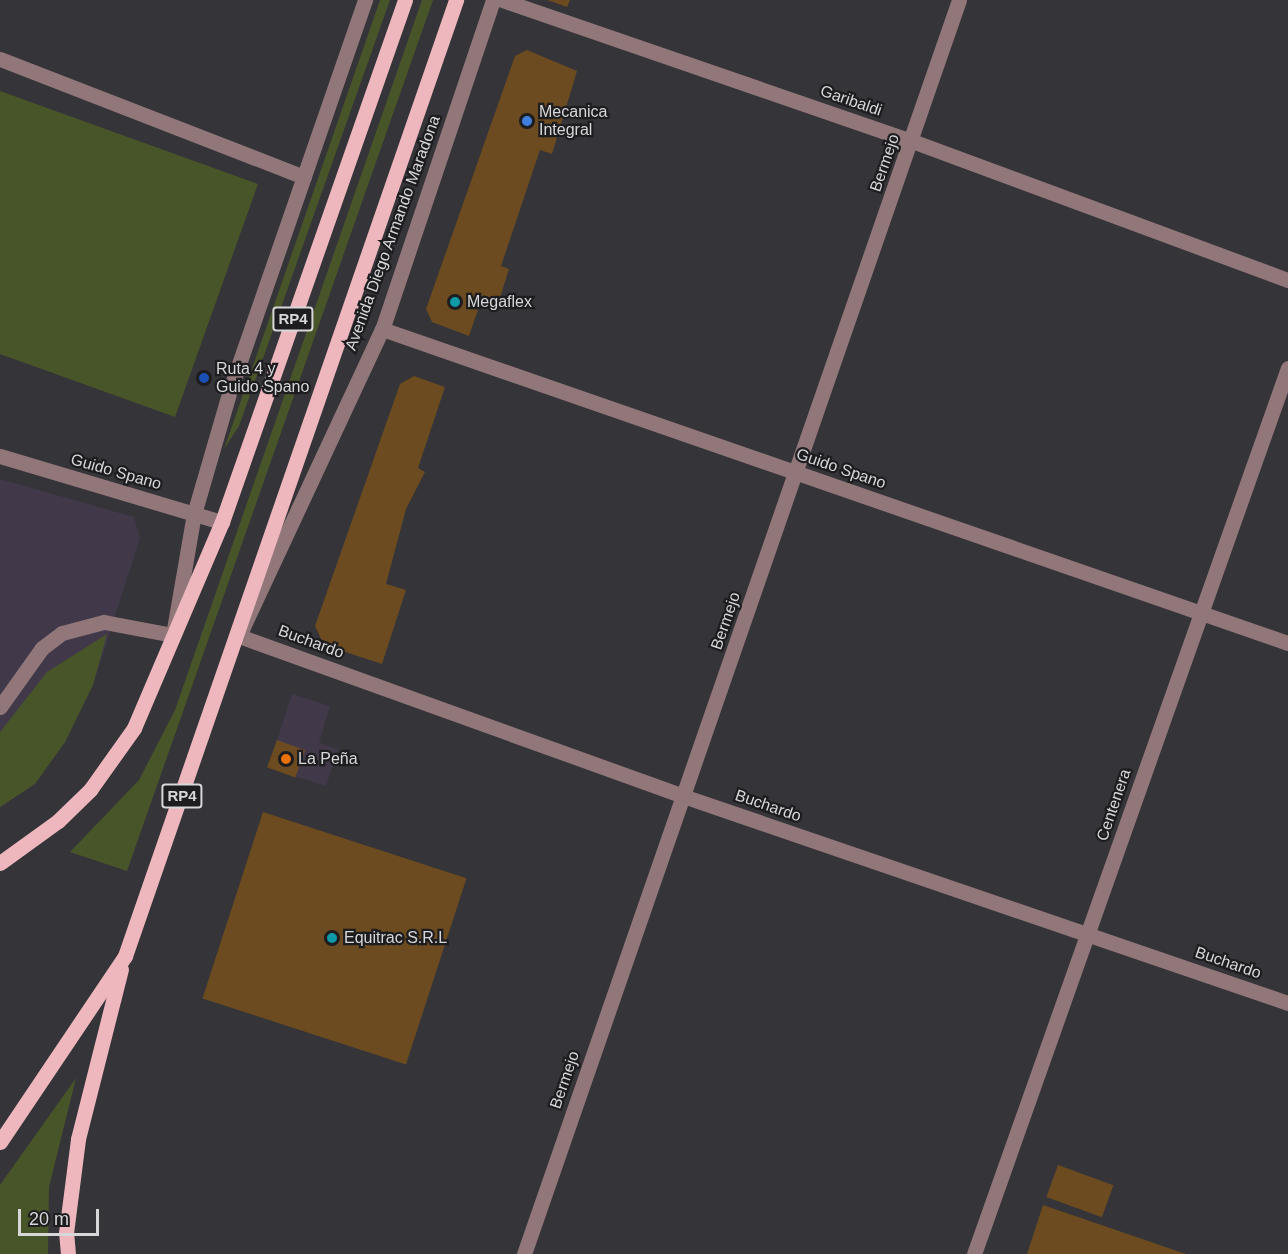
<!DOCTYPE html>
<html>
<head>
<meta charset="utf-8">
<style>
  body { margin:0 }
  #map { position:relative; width:1288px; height:1254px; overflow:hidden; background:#353439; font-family:Arial,sans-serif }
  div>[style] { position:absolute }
  .commercial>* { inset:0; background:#413949 }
  .green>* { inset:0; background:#485529 }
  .building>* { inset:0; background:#6b4b1f; transform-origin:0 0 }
  .minor>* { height:15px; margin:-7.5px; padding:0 7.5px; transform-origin:7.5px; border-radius:7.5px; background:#917779 }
  .major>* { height:15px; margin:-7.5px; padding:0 7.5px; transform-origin:7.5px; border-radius:7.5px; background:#edb7bd }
  .dots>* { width:16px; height:16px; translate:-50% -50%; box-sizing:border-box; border:3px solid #1d1c1f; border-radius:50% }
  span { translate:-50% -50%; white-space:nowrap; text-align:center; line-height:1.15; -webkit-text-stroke:4.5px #1d1c1f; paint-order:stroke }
  .shield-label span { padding:2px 4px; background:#1d1c1f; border:2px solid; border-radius:4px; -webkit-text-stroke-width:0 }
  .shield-label { font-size:15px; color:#d7d7da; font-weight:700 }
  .street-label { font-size:16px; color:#d7d7da }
  .poi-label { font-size:16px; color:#d7d7da }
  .left { translate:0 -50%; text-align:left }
  .scale { position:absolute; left:18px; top:1209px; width:81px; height:27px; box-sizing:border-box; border:3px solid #d7d7da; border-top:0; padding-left:8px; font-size:18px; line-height:21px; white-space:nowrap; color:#d7d7da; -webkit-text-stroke:4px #1d1c1f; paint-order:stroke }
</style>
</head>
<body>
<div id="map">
  <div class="commercial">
    <div style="clip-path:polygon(0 479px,134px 517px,140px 538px,93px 685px,65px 742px,35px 784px,0 807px)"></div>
    <div style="clip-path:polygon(292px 694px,330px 706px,319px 743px,338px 749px,326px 786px,268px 768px)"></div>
  </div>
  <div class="green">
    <div style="clip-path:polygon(380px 0,390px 0,239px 426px,224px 449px)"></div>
    <div style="clip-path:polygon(422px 0,433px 0,127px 871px,70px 852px,139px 780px,175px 710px)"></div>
    <div style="clip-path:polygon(0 91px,258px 184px,175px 417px,0 354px)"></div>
    <div style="clip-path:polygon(107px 634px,93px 685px,65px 742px,35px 784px,0 807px,0 732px,47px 672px)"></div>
    <div style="clip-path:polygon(76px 1078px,49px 1187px,48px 1254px,0 1254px,0 1185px)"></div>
  </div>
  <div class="building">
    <div style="clip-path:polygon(547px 0,570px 0,567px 7px)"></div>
    <div style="clip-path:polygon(527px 50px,577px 71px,552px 154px,540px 150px,501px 266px,509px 269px,499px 301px,483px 295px,469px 336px,432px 322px,426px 309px,515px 56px)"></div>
    <div style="clip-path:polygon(414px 376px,445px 387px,418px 468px,425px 472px,406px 509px,386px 584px,406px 590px,382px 664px,324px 645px,315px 626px,400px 384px)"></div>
    <div style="left:277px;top:740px;width:30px;height:29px;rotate:20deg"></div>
    <div style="left:263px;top:812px;width:214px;height:196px;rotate:18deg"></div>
    <div style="left:1058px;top:1165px;width:59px;height:34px;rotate:20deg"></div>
    <div style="clip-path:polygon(1043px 1205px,1186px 1254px,1027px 1254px)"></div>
  </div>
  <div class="minor">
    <div style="left:493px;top:0;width:347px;rotate:108.6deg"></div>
    <div style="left:382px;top:329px;width:339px;rotate:115deg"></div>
    <div style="left:239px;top:636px;width:472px;rotate:19.8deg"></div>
    <div style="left:683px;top:796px;width:639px;rotate:18.89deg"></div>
    <div style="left:502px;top:0;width:434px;rotate:19deg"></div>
    <div style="left:912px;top:141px;width:401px;rotate:20.3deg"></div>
    <div style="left:0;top:59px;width:326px;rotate:21.2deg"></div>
    <div style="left:382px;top:329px;width:959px;rotate:19.12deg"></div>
    <div style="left:0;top:456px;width:232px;rotate:16.6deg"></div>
    <div style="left:0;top:707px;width:72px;rotate:-54.6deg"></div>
    <div style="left:42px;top:648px;width:25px;rotate:-37deg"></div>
    <div style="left:62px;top:633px;width:43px;rotate:-14.7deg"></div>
    <div style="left:104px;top:622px;width:70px;rotate:10.7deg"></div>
    <div style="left:173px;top:635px;width:123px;rotate:-80.2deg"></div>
    <div style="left:194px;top:514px;width:132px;rotate:-73.8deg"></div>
    <div style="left:231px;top:387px;width:410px;rotate:-70.9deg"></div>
    <div style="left:524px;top:1254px;width:1327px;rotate:-70.87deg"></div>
    <div style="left:974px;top:1254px;width:940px;rotate:-70.49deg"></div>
  </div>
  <div class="major">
    <div style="left:0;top:863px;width:72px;rotate:-35.9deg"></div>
    <div style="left:58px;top:821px;width:45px;rotate:-44.1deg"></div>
    <div style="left:90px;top:790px;width:76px;rotate:-54.6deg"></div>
    <div style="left:134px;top:728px;width:224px;rotate:-66.9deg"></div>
    <div style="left:222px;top:522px;width:553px;rotate:-70.68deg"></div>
    <div style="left:0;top:1142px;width:224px;rotate:-56.1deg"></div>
    <div style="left:125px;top:956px;width:1012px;rotate:-70.9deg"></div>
    <div style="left:68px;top:1254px;width:21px;rotate:-95deg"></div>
    <div style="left:66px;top:1233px;width:95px;rotate:-82.7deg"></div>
    <div style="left:78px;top:1139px;width:175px;rotate:-75.8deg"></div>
  </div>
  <div class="dots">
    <div style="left:527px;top:121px;background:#3f7fe0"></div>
    <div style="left:455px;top:302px;background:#0f9aa8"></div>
    <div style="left:204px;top:378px;background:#1a4fb4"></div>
    <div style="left:286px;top:759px;background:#e8710a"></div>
    <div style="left:332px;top:938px;background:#0f9aa8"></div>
  </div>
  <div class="shield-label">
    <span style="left:293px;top:319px">RP4</span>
    <span style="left:182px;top:796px">RP4</span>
  </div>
  <div class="street-label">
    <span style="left:851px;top:101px;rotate:19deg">Garibaldi</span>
    <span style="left:885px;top:163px;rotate:-71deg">Bermejo</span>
    <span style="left:393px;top:233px;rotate:-70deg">Avenida Diego Armando Maradona</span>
    <span style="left:841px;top:469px;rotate:19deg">Guido Spano</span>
    <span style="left:116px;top:472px;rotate:16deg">Guido Spano</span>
    <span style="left:726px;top:621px;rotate:-71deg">Bermejo</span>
    <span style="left:311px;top:642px;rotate:20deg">Buchardo</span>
    <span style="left:1114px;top:805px;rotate:-71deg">Centenera</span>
    <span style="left:768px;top:806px;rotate:19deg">Buchardo</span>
    <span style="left:1228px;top:963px;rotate:19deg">Buchardo</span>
    <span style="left:565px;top:1080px;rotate:-71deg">Bermejo</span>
  </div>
  <div class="poi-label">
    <span class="left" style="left:539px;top:121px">Mecanica<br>Integral</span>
    <span class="left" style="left:467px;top:302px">Megaflex</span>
    <span class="left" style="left:216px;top:378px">Ruta 4 y<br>Guido Spano</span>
    <span class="left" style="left:298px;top:759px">La Peña</span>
    <span class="left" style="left:344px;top:938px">Equitrac S.R.L</span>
  </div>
  <div class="scale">20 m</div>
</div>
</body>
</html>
